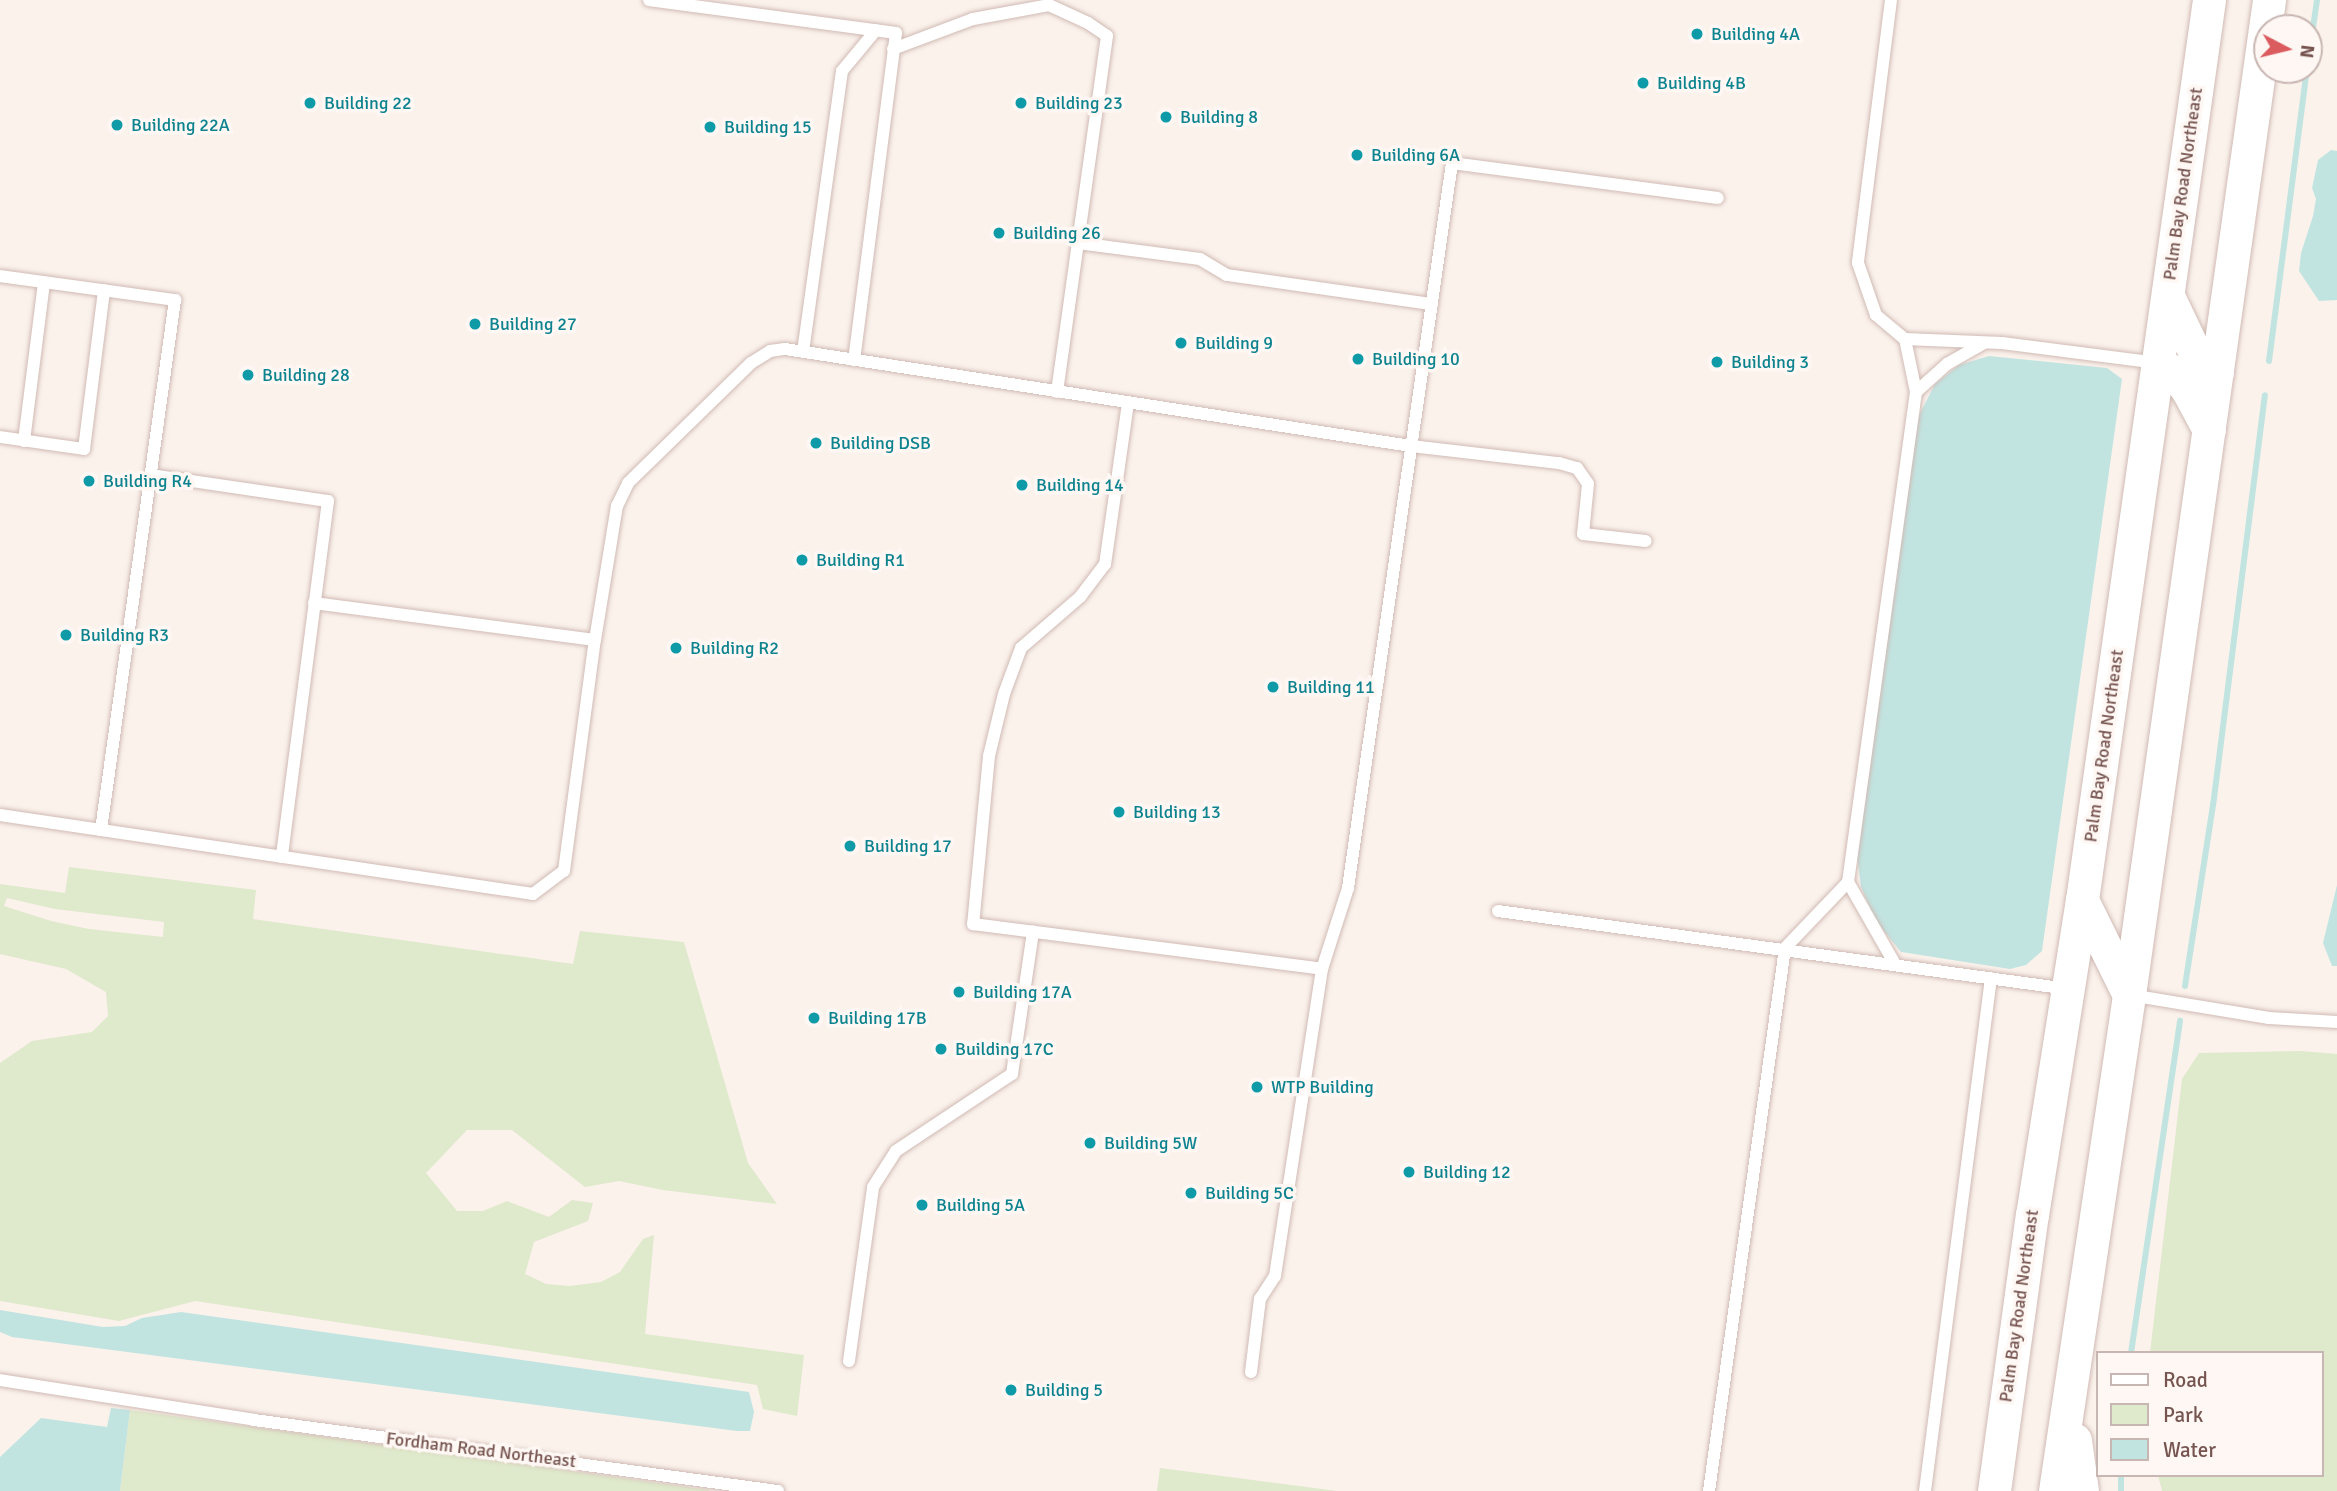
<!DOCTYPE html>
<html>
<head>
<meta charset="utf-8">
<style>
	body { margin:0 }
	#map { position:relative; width:2337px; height:1491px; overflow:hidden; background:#fbf2ec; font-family:Signika,sans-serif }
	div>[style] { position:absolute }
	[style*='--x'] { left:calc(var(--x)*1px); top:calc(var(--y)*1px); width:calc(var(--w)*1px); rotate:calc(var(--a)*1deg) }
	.green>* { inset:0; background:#dfe9cb }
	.water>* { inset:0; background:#c2e4e1 }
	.stream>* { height:6px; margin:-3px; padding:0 3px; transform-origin:3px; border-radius:3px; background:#c2e4e1 }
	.roads { filter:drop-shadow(0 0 2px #d0bab4) drop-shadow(0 0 2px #d0bab4) }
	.lane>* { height:12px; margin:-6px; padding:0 6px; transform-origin:6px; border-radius:6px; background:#fff }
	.secondary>* { height:33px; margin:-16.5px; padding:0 16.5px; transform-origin:16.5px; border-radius:16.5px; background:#fff }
	.dots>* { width:19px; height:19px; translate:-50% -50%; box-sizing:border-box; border:4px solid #fef7f3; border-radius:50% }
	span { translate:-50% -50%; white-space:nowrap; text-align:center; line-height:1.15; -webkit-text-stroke:7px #fef7f3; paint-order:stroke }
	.culture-label { font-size:18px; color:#0d838f }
	.left { translate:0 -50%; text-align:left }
	.street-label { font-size:18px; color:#765450 }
	.legend { position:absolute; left:2096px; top:1351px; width:228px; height:126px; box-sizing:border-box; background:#fef7f3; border:2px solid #c8b6b2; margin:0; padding:9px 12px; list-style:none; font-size:21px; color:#765450 }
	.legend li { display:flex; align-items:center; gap:14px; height:35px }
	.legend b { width:35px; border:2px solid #c8b6b2 }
	.north { position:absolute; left:2253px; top:14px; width:70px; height:70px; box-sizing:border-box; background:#fef7f3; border:2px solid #c8b6b2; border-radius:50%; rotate:97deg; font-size:19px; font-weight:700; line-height:28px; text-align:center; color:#765450 }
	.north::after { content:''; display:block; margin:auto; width:24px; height:32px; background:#db5c5f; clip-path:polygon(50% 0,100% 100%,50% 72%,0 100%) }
</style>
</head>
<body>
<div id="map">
	<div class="green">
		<div style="clip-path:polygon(evenodd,69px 867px,256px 890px,253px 919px,573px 964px,580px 931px,684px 942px,748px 1163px,777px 1204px,663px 1190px,619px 1181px,585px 1187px,512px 1130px,467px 1130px,426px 1173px,457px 1211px,483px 1211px,507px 1201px,549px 1217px,572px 1200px,593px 1203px,588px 1221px,534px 1242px,525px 1274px,546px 1284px,570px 1286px,601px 1282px,620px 1272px,643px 1239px,654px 1235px,645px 1334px,804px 1355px,797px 1416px,763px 1409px,757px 1385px,195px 1301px,119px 1321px,0 1301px,0 1063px,32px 1041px,92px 1032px,108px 1016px,106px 992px,66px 969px,0 954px,0 884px,65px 893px,69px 867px,7px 898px,55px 909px,164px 922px,163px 937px,89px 929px,51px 921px,4px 906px,7px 898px)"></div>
		<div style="clip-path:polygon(2301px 1051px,2337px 1054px,2337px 1491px,2162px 1491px,2158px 1475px,2321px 1475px,2321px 1353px,2150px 1353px,2182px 1079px,2199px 1053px)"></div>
		<div style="clip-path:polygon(130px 1410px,709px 1490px,709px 1491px,120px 1491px)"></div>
		<div style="clip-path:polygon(1160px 1468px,1337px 1491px,1157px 1491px)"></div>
	</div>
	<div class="water">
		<div style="clip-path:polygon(2331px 150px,2337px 151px,2337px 300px,2319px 301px,2299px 271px,2301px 253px,2313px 216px,2316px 199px,2312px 188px,2318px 160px)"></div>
		<div style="clip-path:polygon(1989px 356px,2107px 368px,2122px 379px,2042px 951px,2026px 965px,2010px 969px,1901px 952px,1876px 921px,1861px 887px,1856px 847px,1914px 425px,1935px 384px,1959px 365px)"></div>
		<div style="clip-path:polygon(2337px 885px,2337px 966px,2332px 966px,2323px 943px)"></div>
		<div style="clip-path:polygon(0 1310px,103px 1327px,125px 1326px,142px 1318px,181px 1312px,749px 1392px,754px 1412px,750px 1431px,737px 1431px,12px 1337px,0 1332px)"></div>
		<div style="clip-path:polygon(111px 1408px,130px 1410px,120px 1491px,0 1491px,0 1457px,41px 1418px,107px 1427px)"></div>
	</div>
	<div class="stream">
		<div style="--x:2309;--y:55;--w:56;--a:-81.7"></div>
		<div style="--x:2269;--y:361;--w:293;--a:-82.6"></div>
		<div style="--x:2185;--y:986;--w:190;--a:-81.2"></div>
		<div style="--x:2214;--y:798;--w:406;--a:-82.8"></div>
		<div style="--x:2131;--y:1353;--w:336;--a:-81.6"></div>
		<div style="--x:2121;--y:1475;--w:16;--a:90"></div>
	</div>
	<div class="roads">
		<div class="lane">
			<div style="--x:649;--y:0;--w:249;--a:7.6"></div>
			<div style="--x:896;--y:33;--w:330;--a:97.3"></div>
			<div style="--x:1891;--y:0;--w:265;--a:97.2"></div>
			<div style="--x:1858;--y:263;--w:55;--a:70.9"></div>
			<div style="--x:1876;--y:315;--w:38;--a:40"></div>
			<div style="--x:1905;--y:339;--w:97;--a:2.4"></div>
			<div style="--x:2002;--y:343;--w:157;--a:7.3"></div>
			<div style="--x:893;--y:49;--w:85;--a:-20.6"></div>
			<div style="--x:973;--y:19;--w:77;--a:-10.4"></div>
			<div style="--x:1049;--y:5;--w:43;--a:24.8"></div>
			<div style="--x:1088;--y:23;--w:23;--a:34"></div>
			<div style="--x:1107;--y:36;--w:209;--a:98"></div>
			<div style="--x:1078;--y:243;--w:123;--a:7.5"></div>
			<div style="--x:1200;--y:259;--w:31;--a:31"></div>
			<div style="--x:1227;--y:275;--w:207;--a:8.1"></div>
			<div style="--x:0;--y:276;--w:177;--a:7.8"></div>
			<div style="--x:175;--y:300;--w:535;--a:97.95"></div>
			<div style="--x:803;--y:352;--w:284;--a:-82.1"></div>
			<div style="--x:842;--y:71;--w:53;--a:-50.3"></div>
			<div style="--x:1057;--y:392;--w:150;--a:-82"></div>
			<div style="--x:1916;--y:392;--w:42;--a:-42.1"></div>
			<div style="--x:1947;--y:364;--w:43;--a:-29.6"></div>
			<div style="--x:1128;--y:403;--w:163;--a:98.1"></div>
			<div style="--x:1105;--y:564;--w:41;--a:127.1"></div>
			<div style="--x:1080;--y:597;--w:78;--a:139.2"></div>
			<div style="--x:1021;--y:648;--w:49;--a:110.3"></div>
			<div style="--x:1004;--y:694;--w:64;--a:103.6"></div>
			<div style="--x:989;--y:756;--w:169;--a:95.4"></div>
			<div style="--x:973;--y:924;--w:352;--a:7.3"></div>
			<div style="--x:0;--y:437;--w:85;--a:8.1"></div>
			<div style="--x:84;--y:449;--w:160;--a:-82.8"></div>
			<div style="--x:24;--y:441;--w:160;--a:-82.8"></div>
			<div style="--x:151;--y:475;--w:179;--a:8.4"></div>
			<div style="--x:328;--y:501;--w:359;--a:97.4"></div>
			<div style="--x:314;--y:603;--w:283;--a:7.5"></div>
			<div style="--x:0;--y:815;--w:539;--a:8.43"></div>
			<div style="--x:533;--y:894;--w:39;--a:-37"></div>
			<div style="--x:564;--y:871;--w:233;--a:-82.4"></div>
			<div style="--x:595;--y:640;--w:136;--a:-80.7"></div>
			<div style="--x:617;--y:506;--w:25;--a:-64"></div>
			<div style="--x:628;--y:483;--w:172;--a:-44.3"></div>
			<div style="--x:751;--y:363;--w:22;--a:-32"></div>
			<div style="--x:770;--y:351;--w:15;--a:-8"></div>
			<div style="--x:785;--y:349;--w:633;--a:8.81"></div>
			<div style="--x:1411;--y:446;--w:149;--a:6.6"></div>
			<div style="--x:1559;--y:463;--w:19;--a:16"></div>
			<div style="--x:1577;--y:468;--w:19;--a:55"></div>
			<div style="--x:1588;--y:484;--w:50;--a:95.7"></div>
			<div style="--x:1583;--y:534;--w:63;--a:6.3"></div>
			<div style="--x:1848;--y:882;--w:95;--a:60.2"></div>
			<div style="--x:1498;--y:911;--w:575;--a:7.79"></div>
			<div style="--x:2130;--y:995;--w:141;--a:9.4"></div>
			<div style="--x:2269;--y:1018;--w:68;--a:3.4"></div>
			<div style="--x:849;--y:1361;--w:176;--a:-82.1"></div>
			<div style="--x:873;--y:1187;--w:43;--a:-57.4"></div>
			<div style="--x:896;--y:1151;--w:139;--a:-33.6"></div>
			<div style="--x:1012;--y:1074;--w:144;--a:-81.6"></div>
			<div style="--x:1251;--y:1372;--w:74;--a:-83"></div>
			<div style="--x:1260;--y:1299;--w:27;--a:-57"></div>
			<div style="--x:1275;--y:1276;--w:311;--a:-81.3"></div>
			<div style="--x:1322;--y:969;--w:85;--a:-72.2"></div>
			<div style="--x:1348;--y:888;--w:732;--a:-81.84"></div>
			<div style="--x:1452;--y:163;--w:268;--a:7.5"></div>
			<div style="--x:0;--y:1380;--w:257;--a:8.9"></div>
			<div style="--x:254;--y:1420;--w:529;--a:7.72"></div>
			<div style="--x:1709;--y:1491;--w:548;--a:-82.03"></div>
			<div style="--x:1785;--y:948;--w:91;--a:-46.3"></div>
			<div style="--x:1848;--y:882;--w:495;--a:-82.1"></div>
			<div style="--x:1916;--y:392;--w:54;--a:-101.7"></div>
			<div style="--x:1925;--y:1491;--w:517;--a:-82.67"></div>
		</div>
		<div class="secondary">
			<div style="--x:2168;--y:296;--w:68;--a:64.6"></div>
			<div style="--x:2197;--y:357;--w:25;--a:37"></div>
			<div style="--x:2158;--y:363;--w:20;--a:30"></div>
			<div style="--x:2175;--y:373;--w:22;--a:54"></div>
			<div style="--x:2188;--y:391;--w:44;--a:61.7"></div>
			<div style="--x:2082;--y:900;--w:106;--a:63.7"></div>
			<div style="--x:2075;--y:1440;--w:51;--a:82.2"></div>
			<div style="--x:1994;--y:1491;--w:279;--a:-82.2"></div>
			<div style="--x:2032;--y:1215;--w:319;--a:-81"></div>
			<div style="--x:2082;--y:900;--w:909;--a:-81.97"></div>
			<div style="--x:2055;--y:1491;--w:501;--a:-81.51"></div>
			<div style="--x:2129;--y:995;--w:1005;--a:-81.99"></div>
		</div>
	</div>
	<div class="dots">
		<div style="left:1697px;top:34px;background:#0f9aa8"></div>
		<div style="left:1643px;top:83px;background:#0f9aa8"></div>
		<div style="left:310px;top:103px;background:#0f9aa8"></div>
		<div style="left:1021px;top:103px;background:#0f9aa8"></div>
		<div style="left:1166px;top:117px;background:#0f9aa8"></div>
		<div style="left:117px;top:125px;background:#0f9aa8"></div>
		<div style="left:710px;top:127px;background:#0f9aa8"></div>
		<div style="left:1357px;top:155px;background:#0f9aa8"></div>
		<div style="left:999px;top:233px;background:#0f9aa8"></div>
		<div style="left:475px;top:324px;background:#0f9aa8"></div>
		<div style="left:1181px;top:343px;background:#0f9aa8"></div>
		<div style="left:1358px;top:359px;background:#0f9aa8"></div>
		<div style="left:1717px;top:362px;background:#0f9aa8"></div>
		<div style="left:248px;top:375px;background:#0f9aa8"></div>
		<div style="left:816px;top:443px;background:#0f9aa8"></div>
		<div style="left:89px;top:481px;background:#0f9aa8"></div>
		<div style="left:1022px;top:485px;background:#0f9aa8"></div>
		<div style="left:802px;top:560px;background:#0f9aa8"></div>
		<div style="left:66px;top:635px;background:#0f9aa8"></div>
		<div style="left:676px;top:648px;background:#0f9aa8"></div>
		<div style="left:1273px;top:687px;background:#0f9aa8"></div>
		<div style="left:1119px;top:812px;background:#0f9aa8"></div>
		<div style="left:850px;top:846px;background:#0f9aa8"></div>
		<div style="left:959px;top:992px;background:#0f9aa8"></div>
		<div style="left:814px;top:1018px;background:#0f9aa8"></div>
		<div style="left:941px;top:1049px;background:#0f9aa8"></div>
		<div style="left:1257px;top:1087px;background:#0f9aa8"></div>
		<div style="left:1090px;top:1143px;background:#0f9aa8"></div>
		<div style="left:1409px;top:1172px;background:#0f9aa8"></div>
		<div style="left:1191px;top:1193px;background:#0f9aa8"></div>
		<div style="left:922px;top:1205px;background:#0f9aa8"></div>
		<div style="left:1011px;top:1390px;background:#0f9aa8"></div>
	</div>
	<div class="culture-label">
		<span class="left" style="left:1711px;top:34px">Building 4A</span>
		<span class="left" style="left:1657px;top:83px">Building 4B</span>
		<span class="left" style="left:324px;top:103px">Building 22</span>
		<span class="left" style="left:1035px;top:103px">Building 23</span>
		<span class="left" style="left:1180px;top:117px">Building 8</span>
		<span class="left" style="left:131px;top:125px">Building 22A</span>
		<span class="left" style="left:724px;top:127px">Building 15</span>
		<span class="left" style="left:1371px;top:155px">Building 6A</span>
		<span class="left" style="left:1013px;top:233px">Building 26</span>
		<span class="left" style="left:489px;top:324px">Building 27</span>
		<span class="left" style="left:1195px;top:343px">Building 9</span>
		<span class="left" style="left:1372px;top:359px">Building 10</span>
		<span class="left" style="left:1731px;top:362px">Building 3</span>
		<span class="left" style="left:262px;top:375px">Building 28</span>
		<span class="left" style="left:830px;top:443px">Building DSB</span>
		<span class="left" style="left:103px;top:481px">Building R4</span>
		<span class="left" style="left:1036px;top:485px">Building 14</span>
		<span class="left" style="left:816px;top:560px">Building R1</span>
		<span class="left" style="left:80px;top:635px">Building R3</span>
		<span class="left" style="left:690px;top:648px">Building R2</span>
		<span class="left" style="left:1287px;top:687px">Building 11</span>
		<span class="left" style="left:1133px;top:812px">Building 13</span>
		<span class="left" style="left:864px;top:846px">Building 17</span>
		<span class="left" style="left:973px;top:992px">Building 17A</span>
		<span class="left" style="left:828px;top:1018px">Building 17B</span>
		<span class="left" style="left:955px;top:1049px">Building 17C</span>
		<span class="left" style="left:1271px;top:1087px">WTP Building</span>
		<span class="left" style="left:1104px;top:1143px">Building 5W</span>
		<span class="left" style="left:1423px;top:1172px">Building 12</span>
		<span class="left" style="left:1205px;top:1193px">Building 5C</span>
		<span class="left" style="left:936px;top:1205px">Building 5A</span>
		<span class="left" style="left:1025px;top:1390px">Building 5</span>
	</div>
	<div class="street-label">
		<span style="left:2183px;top:184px;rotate:-82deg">Palm Bay Road Northeast</span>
		<span style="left:2104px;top:746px;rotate:-82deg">Palm Bay Road Northeast</span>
		<span style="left:2019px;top:1306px;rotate:-82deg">Palm Bay Road Northeast</span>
		<span style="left:481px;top:1450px;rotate:7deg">Fordham Road Northeast</span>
	</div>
	<ul class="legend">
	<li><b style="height:9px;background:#fff"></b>Road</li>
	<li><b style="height:19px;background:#dfe9cb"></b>Park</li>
	<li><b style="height:19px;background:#c2e4e1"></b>Water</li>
	</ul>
	<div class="north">N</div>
</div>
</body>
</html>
